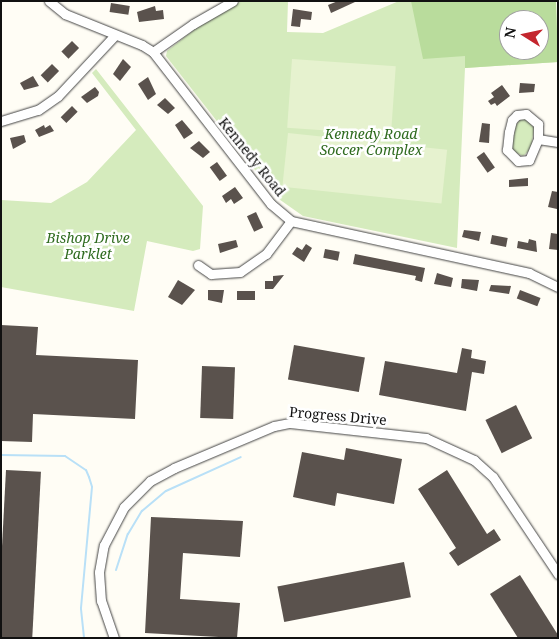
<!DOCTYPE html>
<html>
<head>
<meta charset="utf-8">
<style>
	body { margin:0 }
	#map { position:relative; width:559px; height:639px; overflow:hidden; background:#fffdf5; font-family:"Noto Serif",serif }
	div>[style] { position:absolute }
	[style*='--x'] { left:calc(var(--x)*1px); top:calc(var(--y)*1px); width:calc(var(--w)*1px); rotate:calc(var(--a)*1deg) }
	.green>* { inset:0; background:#d5ebbd }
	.forest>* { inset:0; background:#b9dc9c }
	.pitch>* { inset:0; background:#e6f2cf; transform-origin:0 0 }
	.stream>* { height:2px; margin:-1px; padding:0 1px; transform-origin:1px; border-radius:1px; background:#b9e0f7 }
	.building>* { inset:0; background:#5a524d; transform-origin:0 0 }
	.roads { filter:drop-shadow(0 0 1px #444) drop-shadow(0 0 1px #444) }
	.minor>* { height:9px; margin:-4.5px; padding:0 4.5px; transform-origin:4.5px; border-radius:4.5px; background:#fff }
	span { translate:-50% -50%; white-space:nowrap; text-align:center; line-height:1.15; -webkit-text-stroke:5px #fff; paint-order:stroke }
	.park-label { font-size:14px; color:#2f6b1f; font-style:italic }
	.street-label { font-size:14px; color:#111 }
	.frame { position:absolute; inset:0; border:2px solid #111; pointer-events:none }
	.north { position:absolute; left:499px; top:10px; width:50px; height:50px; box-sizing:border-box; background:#fff; border:1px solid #a0a0a0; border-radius:50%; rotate:280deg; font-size:14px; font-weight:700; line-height:20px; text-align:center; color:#111 }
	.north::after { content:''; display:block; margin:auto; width:18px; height:22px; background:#c4262e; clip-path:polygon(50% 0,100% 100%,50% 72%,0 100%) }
</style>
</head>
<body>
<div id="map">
	<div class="green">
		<div style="clip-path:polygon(evenodd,242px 1px,288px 1px,287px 32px,323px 33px,399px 1px,556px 1px,558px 62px,465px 68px,457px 248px,303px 216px,276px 197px,166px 56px,167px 51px,213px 15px,242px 1px,509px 20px,539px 20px,539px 50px,509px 50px,509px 20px)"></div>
		<div style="clip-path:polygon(96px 69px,203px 206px,200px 249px,193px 251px,147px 241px,134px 311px,1px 287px,1px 200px,51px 203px,87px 182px,136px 130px,92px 73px)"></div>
		<div style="clip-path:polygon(521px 119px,527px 119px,534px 128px,531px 149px,523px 156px,514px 152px,512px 146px,516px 125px)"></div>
	</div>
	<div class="forest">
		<div style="clip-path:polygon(evenodd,411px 1px,556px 1px,558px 62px,465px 68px,465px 56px,423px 59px,411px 1px,509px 20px,539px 20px,539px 50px,509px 50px,509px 20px)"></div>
	</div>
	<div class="pitch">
		<div style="left:292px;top:59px;width:104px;height:69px;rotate:4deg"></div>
		<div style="left:288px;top:133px;width:160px;height:54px;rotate:6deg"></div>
	</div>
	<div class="stream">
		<div style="--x:1;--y:455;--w:64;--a:0.9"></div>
		<div style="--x:65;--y:456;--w:25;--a:34"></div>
		<div style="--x:86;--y:470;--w:8;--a:67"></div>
		<div style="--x:89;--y:477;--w:10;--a:73"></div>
		<div style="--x:92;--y:487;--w:122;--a:95.2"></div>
		<div style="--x:81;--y:609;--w:29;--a:84"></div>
		<div style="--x:116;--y:570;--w:38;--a:-72"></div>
		<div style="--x:128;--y:534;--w:27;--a:-59"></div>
		<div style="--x:142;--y:511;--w:31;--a:-40"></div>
		<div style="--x:166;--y:491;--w:82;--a:-24.4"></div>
	</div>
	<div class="building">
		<div style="clip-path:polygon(338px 1px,355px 1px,355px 2px,331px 13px,328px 5px)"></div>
		<div style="left:111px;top:3px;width:19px;height:9px;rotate:9deg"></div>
		<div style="clip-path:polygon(155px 6px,156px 11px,163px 10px,164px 19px,139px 22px,137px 12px)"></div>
		<div style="clip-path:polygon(293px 9px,312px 12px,311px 20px,301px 19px,300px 27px,291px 26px)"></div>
		<div style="left:72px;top:41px;width:10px;height:15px;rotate:45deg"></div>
		<div style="clip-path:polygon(123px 59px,131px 67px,120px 81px,113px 74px)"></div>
		<div style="left:52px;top:64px;width:10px;height:16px;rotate:45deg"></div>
		<div style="clip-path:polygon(33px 76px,39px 86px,24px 90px,20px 83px)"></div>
		<div style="clip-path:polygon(148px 77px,156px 94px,148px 100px,138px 84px)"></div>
		<div style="clip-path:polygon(520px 83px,535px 84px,534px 92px,519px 93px)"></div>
		<div style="clip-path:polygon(502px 85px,510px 96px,497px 106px,495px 103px,491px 105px,488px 101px,494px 97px,491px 93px)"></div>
		<div style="clip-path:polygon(95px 87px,99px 92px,98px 96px,87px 103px,81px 97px)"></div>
		<div style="clip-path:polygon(165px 98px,175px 108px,168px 114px,157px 105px)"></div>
		<div style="left:72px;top:106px;width:8px;height:16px;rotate:45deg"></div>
		<div style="clip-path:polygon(182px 120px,193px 133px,184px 139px,175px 125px)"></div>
		<div style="clip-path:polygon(482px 123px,490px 124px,489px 143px,479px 142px)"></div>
		<div style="clip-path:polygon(44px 125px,45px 128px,50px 125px,54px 131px,39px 137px,35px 130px)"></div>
		<div style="clip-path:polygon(24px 135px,26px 142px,13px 149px,10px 138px)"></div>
		<div style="clip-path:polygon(199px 141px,210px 152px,203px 158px,190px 148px)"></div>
		<div style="left:484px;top:152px;width:19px;height:9px;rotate:55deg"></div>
		<div style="left:217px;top:162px;width:17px;height:9px;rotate:54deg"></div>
		<div style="clip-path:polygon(528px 178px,528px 186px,509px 187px,509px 180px)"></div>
		<div style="clip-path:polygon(235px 187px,243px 198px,234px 204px,231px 199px,226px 203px,222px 196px)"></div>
		<div style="clip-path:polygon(552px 191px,558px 192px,557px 209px,548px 207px)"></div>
		<div style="left:256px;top:212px;width:17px;height:10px;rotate:65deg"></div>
		<div style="clip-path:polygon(464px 230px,481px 232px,479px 241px,462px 237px)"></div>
		<div style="clip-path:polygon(551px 233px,558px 234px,558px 250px,549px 249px)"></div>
		<div style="left:492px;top:235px;width:16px;height:9px;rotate:11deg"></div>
		<div style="clip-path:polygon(529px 239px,536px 241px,537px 252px,517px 248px,518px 241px,528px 243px)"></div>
		<div style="clip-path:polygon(236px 240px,238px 247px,220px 253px,218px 244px)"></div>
		<div style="clip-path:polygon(306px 244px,312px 248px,304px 262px,292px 254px,297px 247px,302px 250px)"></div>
		<div style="left:325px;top:249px;width:15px;height:9px;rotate:11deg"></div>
		<div style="clip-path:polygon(355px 254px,425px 268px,422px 282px,415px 280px,416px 276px,353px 264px)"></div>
		<div style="clip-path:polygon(437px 273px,453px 278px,451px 287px,434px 284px)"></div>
		<div style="clip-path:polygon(284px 275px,273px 289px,265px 289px,265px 281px,273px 281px,273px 276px)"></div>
		<div style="clip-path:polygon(462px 279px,479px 280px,477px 291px,461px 288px)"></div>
		<div style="clip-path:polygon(178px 280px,195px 290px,182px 305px,168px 297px)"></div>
		<div style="clip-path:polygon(491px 285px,511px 286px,509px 294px,489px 291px)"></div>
		<div style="clip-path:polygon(208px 290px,224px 290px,222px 303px,208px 300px)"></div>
		<div style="left:520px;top:290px;width:22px;height:9px;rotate:21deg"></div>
		<div style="left:237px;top:291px;width:18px;height:9px"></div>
		<div style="clip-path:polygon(1px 325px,38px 327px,36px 355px,138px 360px,135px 419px,33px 414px,32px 442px,1px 441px)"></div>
		<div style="left:294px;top:345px;width:72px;height:35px;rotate:10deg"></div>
		<div style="clip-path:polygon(462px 348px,472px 350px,471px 358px,486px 361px,484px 374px,472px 372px,466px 411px,379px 395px,385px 361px,457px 373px)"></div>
		<div style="left:202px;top:366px;width:33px;height:52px;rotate:2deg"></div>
		<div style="left:516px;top:405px;width:37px;height:34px;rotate:64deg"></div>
		<div style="clip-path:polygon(346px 448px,402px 459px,394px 504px,337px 493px,335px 506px,293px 497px,302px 452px,344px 460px)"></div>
		<div style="left:6px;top:470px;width:35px;height:168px;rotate:3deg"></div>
		<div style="clip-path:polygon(447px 470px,487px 534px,494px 529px,501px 540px,458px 566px,449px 553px,456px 548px,418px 489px)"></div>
		<div style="clip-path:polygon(151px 517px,243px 521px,240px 557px,183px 553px,180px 599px,240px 603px,237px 638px,145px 633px)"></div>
		<div style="left:404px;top:562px;width:36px;height:129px;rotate:79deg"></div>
		<div style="clip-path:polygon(520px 575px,558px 635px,558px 638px,518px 638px,490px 594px)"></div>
	</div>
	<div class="roads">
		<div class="minor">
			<div style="--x:49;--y:1;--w:21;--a:39"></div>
			<div style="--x:65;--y:14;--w:83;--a:21.9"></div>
			<div style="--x:142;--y:45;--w:13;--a:32"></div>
			<div style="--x:153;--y:52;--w:192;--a:52.2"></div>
			<div style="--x:271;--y:204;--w:26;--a:40"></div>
			<div style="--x:291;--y:221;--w:244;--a:12.3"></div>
			<div style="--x:529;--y:273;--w:32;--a:26"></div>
			<div style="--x:153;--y:52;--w:49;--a:-35"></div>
			<div style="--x:193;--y:24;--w:46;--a:-29.9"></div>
			<div style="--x:526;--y:114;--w:16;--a:40"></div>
			<div style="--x:538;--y:124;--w:15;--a:90"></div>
			<div style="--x:538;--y:139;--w:23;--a:113"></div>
			<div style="--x:529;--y:160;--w:11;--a:175"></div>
			<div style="--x:518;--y:161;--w:16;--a:-135"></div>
			<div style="--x:507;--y:150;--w:18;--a:-84"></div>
			<div style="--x:509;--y:132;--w:12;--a:-76"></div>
			<div style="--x:512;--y:120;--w:7;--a:-45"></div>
			<div style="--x:517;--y:115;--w:9;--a:-6"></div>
			<div style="--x:1;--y:121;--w:39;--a:-17"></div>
			<div style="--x:38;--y:110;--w:24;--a:-35"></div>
			<div style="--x:58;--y:96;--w:83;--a:-46.9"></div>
			<div style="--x:538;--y:139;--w:20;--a:9"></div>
			<div style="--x:198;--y:265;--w:16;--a:35"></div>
			<div style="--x:211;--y:274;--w:29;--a:-4"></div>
			<div style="--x:240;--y:272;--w:32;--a:-35"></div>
			<div style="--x:266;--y:254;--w:41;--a:-52.9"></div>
			<div style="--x:114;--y:638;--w:39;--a:-109"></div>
			<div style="--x:101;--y:601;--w:29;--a:-94"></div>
			<div style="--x:99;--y:572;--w:27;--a:-80"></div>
			<div style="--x:104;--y:545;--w:43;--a:-62.2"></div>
			<div style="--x:124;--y:507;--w:37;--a:-45"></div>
			<div style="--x:150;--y:481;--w:27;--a:-28"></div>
			<div style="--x:174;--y:468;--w:108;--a:-22.8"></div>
			<div style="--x:274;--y:426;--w:16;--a:-11"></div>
			<div style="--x:290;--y:423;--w:137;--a:6.3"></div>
			<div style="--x:426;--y:438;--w:53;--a:24.6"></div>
			<div style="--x:474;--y:460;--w:25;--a:42"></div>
			<div style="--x:493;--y:477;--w:117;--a:56.2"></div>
		</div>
	</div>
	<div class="park-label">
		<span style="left:371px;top:142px">Kennedy Road<br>Soccer Complex</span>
		<span style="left:88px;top:246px">Bishop Drive<br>Parklet</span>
	</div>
	<div class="street-label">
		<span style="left:252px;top:157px;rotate:51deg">Kennedy Road</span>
		<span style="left:338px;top:416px;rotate:5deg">Progress Drive</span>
	</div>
	<div class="frame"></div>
	<div class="north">N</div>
</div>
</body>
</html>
